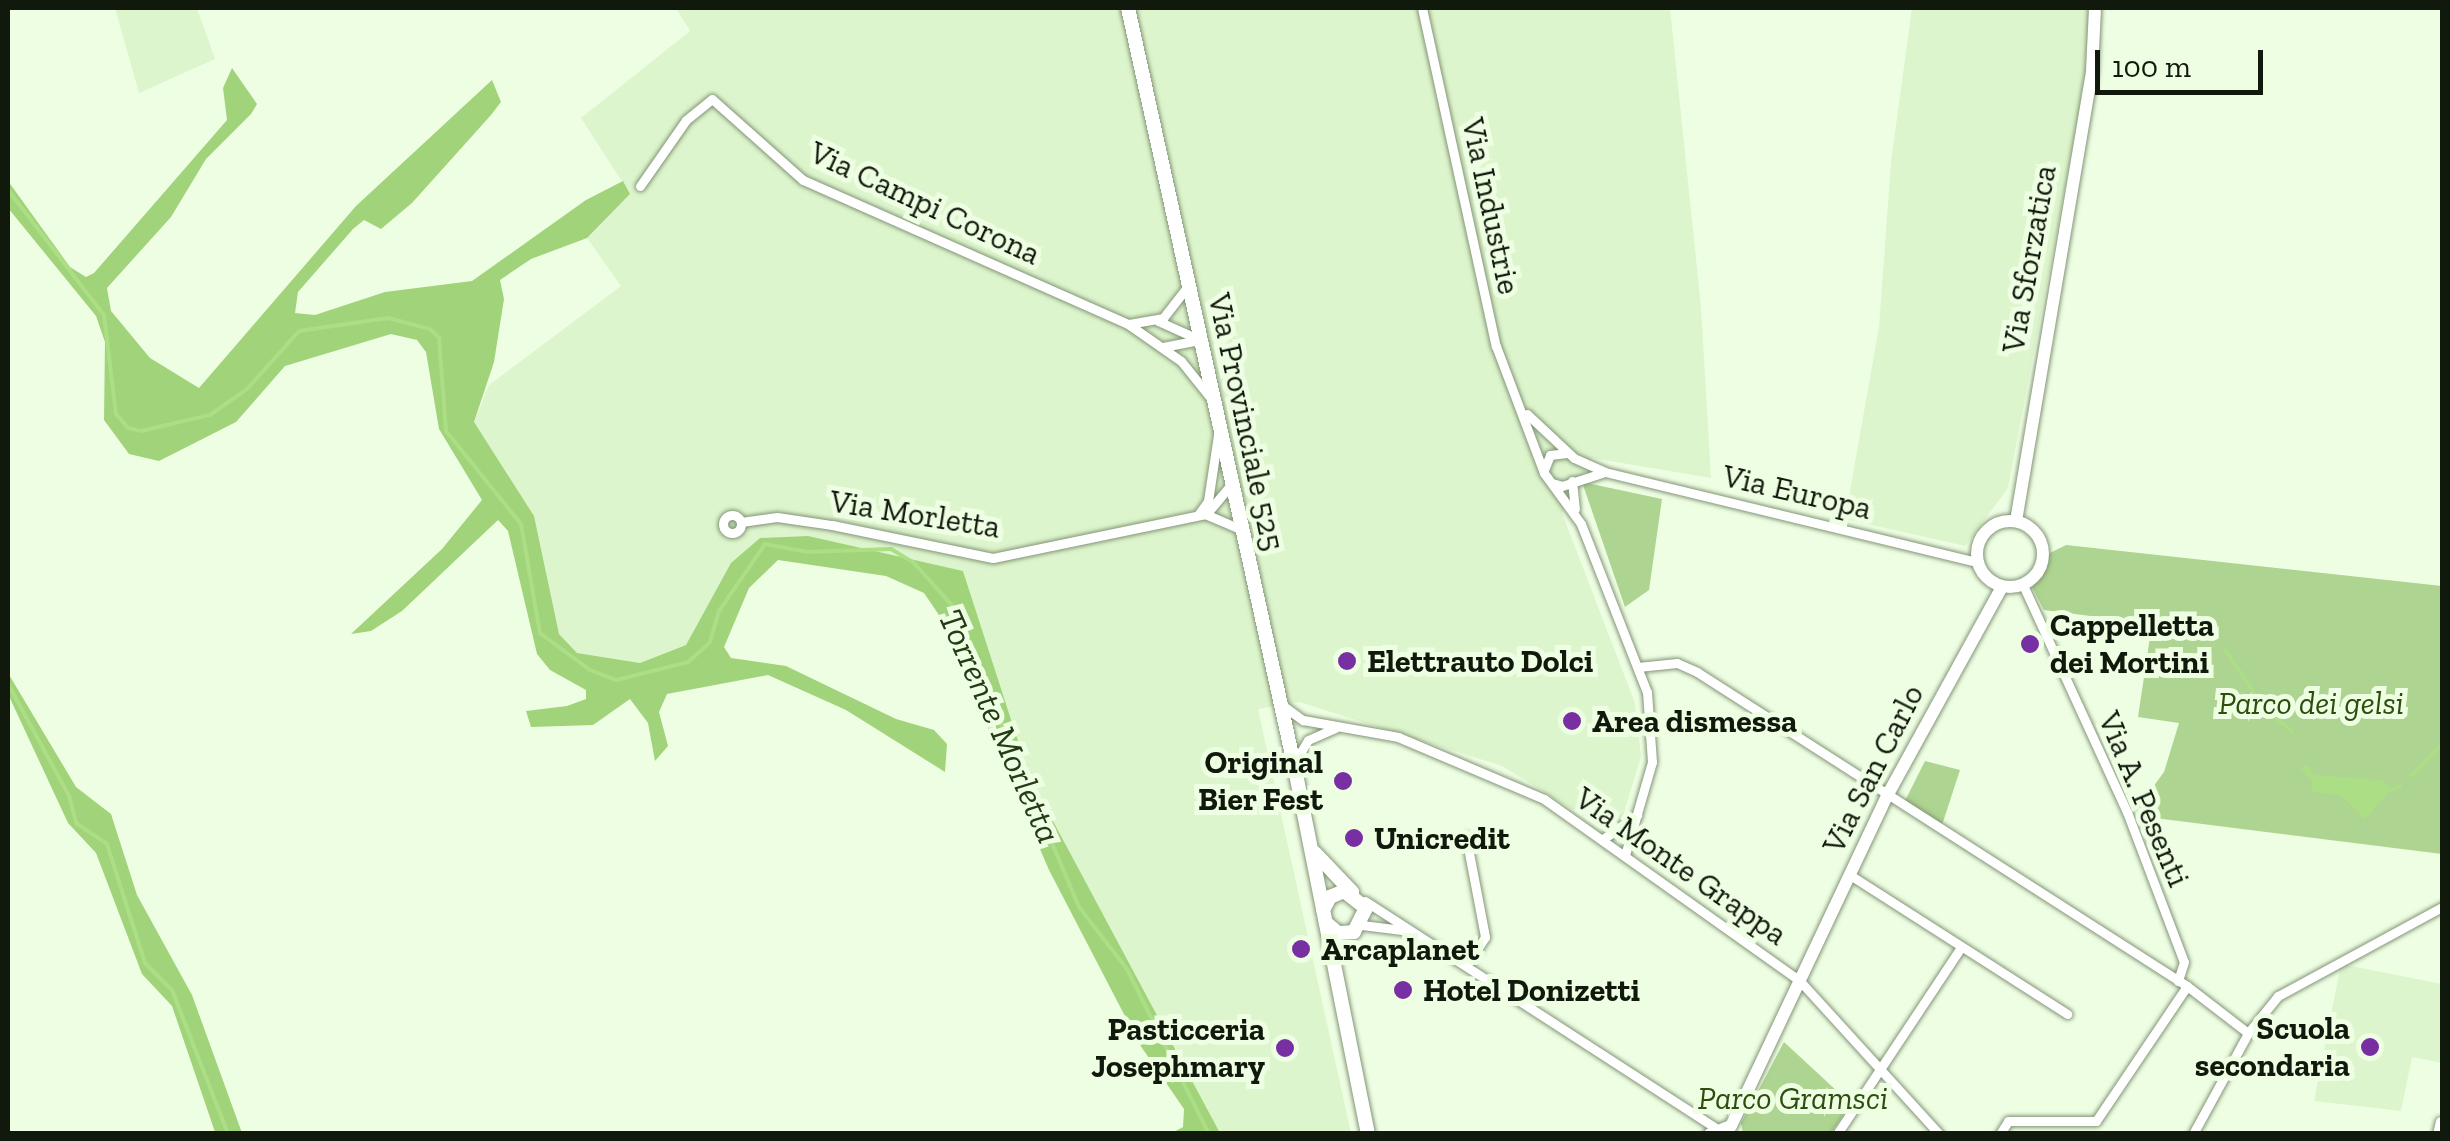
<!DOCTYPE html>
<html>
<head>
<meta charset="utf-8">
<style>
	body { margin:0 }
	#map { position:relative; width:2450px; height:1141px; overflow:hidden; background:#eefee3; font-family:"Zilla Slab",serif }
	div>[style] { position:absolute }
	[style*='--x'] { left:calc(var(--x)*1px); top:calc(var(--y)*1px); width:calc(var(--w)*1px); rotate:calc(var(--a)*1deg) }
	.built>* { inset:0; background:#ddf5cd }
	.green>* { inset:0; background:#add490 }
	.forest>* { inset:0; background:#a1d37b }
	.water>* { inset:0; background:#abde85 }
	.stream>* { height:4px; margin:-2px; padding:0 2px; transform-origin:2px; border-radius:2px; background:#abde85 }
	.roads { filter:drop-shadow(0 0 2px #839577) drop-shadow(0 0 2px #839577) }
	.street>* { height:9px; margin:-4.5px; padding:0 4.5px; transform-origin:4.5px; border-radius:4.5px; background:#fff }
	.street>.ring { margin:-4.5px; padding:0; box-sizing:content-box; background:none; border:9px solid #fff; border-radius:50% }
	.secondary>* { height:12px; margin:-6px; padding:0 6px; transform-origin:6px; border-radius:6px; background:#fff }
	.secondary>.ring { margin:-6px; padding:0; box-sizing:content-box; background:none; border:12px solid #fff; border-radius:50% }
	.primary>* { height:14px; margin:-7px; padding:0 7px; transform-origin:7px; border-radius:7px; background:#fff }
	.dots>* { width:28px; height:28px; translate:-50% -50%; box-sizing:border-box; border:5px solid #eefee3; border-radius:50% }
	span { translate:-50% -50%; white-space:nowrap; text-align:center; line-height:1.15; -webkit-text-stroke:10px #eefee3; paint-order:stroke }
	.street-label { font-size:32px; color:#11180c }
	.poi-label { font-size:32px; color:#11180c; font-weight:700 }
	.left { translate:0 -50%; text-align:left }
	.right { translate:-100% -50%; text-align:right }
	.park-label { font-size:32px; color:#2d4c0e; font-style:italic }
	.water-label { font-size:35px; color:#263a16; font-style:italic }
	.frame { position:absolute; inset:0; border:10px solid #11180c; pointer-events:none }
	.scale { position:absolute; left:2095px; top:50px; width:168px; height:45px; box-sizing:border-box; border:5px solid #11180c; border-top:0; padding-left:12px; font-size:30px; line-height:35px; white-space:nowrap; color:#11180c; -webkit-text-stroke:8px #eefee3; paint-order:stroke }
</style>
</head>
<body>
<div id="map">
	<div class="built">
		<div style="clip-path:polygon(115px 8px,197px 8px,215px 59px,139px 93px)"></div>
		<div style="clip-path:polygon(676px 8px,1670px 8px,1701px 307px,1711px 478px,1592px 458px,1562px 513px,1635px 703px,1641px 757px,1622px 819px,1603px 828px,1502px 766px,1299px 702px,1258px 709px,1351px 1133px,1220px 1133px,1030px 778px,963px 571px,760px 538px,686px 645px,640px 663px,577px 653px,559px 634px,474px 422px,489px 385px,621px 286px,587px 238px,630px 194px,581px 118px,690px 31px)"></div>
		<div style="clip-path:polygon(1912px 8px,2092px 8px,2085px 82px,2008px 488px,1965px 546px,1845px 519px,1879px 327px,1891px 162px)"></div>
		<div style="clip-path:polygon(2341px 964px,2442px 984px,2442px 1063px,2412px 1057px,2401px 1111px,2314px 1101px)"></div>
	</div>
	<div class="green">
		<div style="clip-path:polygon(1582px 482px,1662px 499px,1649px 590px,1625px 607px)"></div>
		<div style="clip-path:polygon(2066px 545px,2442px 586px,2442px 854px,2139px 816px,2136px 810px,2164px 772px,2179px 723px,2138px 717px,2152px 624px,2044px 610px,2032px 587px,2046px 555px)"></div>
		<div style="clip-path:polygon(1925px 761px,1960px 770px,1942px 825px,1905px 801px)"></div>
		<div style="clip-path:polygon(1784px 1042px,1851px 1104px,1831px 1133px,1743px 1133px,1741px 1123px)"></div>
	</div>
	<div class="forest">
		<div style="clip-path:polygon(232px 68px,257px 104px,251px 114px,206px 159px,171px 217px,107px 288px,111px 311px,150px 358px,199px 388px,356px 206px,492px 80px,501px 102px,491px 115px,412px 203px,381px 229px,364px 220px,353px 229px,298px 292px,295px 313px,315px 315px,385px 292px,472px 281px,586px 200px,623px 181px,630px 194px,587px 238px,531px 259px,500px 280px,504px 299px,494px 362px,474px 422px,534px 516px,559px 634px,577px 653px,640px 663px,686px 645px,731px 563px,760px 538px,808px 536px,963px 571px,1030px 778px,1220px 1133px,1172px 1133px,1183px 1127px,1184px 1109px,1140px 1045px,1049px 870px,973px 694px,960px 646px,924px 593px,886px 576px,778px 560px,749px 588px,724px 647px,731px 658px,786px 666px,896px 719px,934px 730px,947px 744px,945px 772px,846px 710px,768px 675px,667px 694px,659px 712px,668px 746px,655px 761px,648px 723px,630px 699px,593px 725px,531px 727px,526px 711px,567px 706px,586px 699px,586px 690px,550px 670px,537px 654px,508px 531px,498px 520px,402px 611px,371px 631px,351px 634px,442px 549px,482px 500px,439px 429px,426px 352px,417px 340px,391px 334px,285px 366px,236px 422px,159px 461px,129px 454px,104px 420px,105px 342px,96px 316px,8px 208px,8px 181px,70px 267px,86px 277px,94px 273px,227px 120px,223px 88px)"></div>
		<div style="clip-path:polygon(8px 673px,76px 787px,111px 814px,137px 895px,192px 995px,242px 1133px,215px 1132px,172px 1006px,142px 974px,96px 853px,68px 823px,8px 694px)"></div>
	</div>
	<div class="water">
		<div style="clip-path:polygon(2308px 765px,2314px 775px,2382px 780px,2391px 790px,2365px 819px,2341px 796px,2311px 791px,2312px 780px,2300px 768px)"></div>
	</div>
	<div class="stream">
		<div style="--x:8;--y:190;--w:158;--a:52.5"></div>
		<div style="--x:104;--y:315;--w:100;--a:83.1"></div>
		<div style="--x:116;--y:414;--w:18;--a:49"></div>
		<div style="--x:128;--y:428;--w:13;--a:13"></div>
		<div style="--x:141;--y:431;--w:71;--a:-13.1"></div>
		<div style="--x:210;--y:415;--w:45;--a:-35.1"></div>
		<div style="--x:247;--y:389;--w:78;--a:-48.1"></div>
		<div style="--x:299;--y:331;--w:90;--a:-8.3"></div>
		<div style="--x:388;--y:318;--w:43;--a:14.7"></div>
		<div style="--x:430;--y:329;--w:13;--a:45"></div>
		<div style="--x:439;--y:338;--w:93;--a:85.7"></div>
		<div style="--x:446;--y:431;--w:119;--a:51.1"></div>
		<div style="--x:521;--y:524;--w:111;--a:80.1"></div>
		<div style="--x:540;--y:633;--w:62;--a:36.5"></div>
		<div style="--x:590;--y:670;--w:28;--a:21"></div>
		<div style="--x:616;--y:680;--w:74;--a:-14"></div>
		<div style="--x:688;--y:662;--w:30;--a:-42"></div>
		<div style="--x:710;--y:642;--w:32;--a:-74"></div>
		<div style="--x:719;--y:611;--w:81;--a:-55.5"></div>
		<div style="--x:765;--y:544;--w:43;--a:10.8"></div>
		<div style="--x:807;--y:552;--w:84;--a:-2"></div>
		<div style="--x:891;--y:549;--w:26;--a:31"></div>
		<div style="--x:913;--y:562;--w:57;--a:47.9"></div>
		<div style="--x:951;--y:604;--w:329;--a:67.1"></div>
		<div style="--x:1079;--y:907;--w:78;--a:52.3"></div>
		<div style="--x:1127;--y:969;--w:184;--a:63.6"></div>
		<div style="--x:2225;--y:650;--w:74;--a:55.5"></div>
		<div style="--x:2267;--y:711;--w:32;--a:39"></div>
		<div style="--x:8;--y:684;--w:128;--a:61.4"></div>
		<div style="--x:69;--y:796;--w:28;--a:75"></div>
		<div style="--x:76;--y:823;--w:37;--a:34"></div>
		<div style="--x:107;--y:844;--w:125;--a:72.3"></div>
		<div style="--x:145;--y:963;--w:38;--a:45"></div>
		<div style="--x:172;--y:990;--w:155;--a:68.7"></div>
		<div style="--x:2412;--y:775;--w:43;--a:-45.9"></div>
		<div style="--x:2391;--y:790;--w:10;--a:-24"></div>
	</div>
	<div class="roads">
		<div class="street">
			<div style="--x:1422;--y:8;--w:346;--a:77.7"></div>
			<div style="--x:1496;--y:346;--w:136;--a:69.3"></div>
			<div style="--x:1544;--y:473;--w:63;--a:54"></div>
			<div style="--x:1581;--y:524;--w:180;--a:68.6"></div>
			<div style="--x:1647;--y:692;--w:70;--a:85.9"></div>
			<div style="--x:1652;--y:762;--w:97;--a:106.2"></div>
			<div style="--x:640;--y:186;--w:80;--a:-55.1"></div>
			<div style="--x:686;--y:120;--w:33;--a:-39"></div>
			<div style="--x:712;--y:99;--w:122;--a:41.7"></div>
			<div style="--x:803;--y:180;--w:355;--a:23.9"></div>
			<div style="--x:1128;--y:324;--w:65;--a:34.9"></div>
			<div style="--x:1181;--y:361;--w:46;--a:51.1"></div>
			<div style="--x:1158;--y:321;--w:46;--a:24.3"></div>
			<div style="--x:1129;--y:324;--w:35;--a:-10"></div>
			<div style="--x:1163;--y:318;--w:39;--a:-52"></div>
			<div style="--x:1163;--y:347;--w:38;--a:-11"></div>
			<div style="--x:1527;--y:414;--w:64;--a:43.1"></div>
			<div style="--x:1574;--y:458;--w:34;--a:24"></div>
			<div style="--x:1605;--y:472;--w:384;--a:13.6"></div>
			<div style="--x:1544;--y:470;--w:16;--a:-68"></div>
			<div style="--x:1550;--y:455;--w:17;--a:-7"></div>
			<div style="--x:1572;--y:481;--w:28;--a:84"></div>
			<div style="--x:1552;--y:483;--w:10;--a:17"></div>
			<div style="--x:1562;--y:486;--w:42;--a:-18"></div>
			<div style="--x:1208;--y:512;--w:35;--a:-50"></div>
			<div style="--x:1198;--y:515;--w:17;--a:-54"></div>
			<div style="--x:1208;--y:501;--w:67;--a:-81.4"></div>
			<div class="ring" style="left:723px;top:515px;width:9px;height:9px"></div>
			<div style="--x:741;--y:522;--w:36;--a:-8"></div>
			<div style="--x:777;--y:517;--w:56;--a:8.3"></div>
			<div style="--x:832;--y:525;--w:164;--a:11.6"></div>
			<div style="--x:993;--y:558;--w:217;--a:-11.7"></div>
			<div style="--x:1205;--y:514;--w:39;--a:23"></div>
			<div style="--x:2023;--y:585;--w:250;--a:65.4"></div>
			<div style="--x:2127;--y:812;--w:160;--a:69.2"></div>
			<div style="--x:2184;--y:962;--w:20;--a:108"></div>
			<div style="--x:1638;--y:667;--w:39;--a:-6"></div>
			<div style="--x:1677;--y:663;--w:22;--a:24"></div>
			<div style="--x:1697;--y:672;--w:582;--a:32.65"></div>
			<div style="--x:2187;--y:986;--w:77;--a:37.6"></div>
			<div style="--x:1282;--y:705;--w:26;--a:36"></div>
			<div style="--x:1303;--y:720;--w:97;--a:10.1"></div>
			<div style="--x:1398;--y:737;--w:159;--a:23"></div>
			<div style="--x:1544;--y:799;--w:314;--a:35.4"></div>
			<div style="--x:1800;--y:981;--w:207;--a:47.7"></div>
			<div style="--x:1296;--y:760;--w:23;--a:-59"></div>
			<div style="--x:1308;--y:740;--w:30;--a:-24"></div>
			<div style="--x:1466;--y:837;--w:102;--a:79.2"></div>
			<div style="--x:1485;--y:937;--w:33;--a:123"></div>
			<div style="--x:1603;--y:839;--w:42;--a:-35.2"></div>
			<div style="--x:1850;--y:875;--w:258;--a:32.6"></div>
			<div style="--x:1365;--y:901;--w:416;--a:32.9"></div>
			<div style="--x:1362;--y:925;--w:48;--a:7.1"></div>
			<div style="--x:1837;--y:1134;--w:222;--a:-56.4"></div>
			<div style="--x:2000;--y:1134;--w:15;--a:-58"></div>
			<div style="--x:2008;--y:1121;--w:88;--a:0"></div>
			<div style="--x:2096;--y:1121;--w:163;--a:-56"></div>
			<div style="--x:2193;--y:1134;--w:115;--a:-61.4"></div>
			<div style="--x:2248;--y:1033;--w:48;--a:-51"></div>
			<div style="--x:2278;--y:996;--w:187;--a:-28.5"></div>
			<div style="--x:2437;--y:1134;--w:13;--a:-77"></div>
		</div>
		<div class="secondary">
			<div class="ring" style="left:1977px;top:521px;width:54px;height:54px"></div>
			<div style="--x:2016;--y:521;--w:457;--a:-80.4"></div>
			<div style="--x:2092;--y:70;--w:62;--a:-87.2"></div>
			<div style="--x:1731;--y:1126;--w:365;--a:-64.7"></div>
			<div style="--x:1887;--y:796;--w:239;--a:-61.2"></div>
			<div style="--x:1710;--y:1134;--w:22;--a:-21"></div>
		</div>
		<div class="primary">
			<div style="--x:1128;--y:8;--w:774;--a:77.62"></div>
			<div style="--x:1294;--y:764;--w:377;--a:78.7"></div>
			<div style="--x:1315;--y:853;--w:54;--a:46.5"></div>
			<div style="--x:1323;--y:910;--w:15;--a:-62"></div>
			<div style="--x:1330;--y:897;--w:15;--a:-23"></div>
			<div style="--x:1344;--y:891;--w:28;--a:38"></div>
			<div style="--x:1366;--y:908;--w:27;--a:117"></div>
			<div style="--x:1354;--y:932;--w:16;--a:176"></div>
			<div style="--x:1338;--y:933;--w:16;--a:-140"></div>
		</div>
	</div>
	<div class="dots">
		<div style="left:2030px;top:644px;background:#782fa1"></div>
		<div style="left:1347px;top:661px;background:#782fa1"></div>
		<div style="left:1572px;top:721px;background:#782fa1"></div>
		<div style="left:1343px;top:781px;background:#782fa1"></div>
		<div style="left:1354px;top:838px;background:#782fa1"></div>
		<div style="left:1301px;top:949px;background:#782fa1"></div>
		<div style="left:1403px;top:990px;background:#782fa1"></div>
		<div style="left:2370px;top:1047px;background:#782fa1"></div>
		<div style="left:1285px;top:1048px;background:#782fa1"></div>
	</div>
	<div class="street-label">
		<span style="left:925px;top:203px;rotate:25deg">Via Campi Corona</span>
		<span style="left:1491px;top:206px;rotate:78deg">Via Industrie</span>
		<span style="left:2029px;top:259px;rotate:-80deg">Via Sforzatica</span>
		<span style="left:1246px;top:422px;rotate:78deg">Via Provinciale 525</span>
		<span style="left:1797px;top:492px;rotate:13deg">Via Europa</span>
		<span style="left:915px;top:514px;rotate:9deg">Via Morletta</span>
		<span style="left:1873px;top:769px;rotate:-63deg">Via San Carlo</span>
		<span style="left:2144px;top:799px;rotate:67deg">Via A. Pesenti</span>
		<span style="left:1681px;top:866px;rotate:35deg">Via Monte Grappa</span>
	</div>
	<div class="poi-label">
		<span class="left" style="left:2050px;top:644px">Cappelletta<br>dei Mortini</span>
		<span class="left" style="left:1367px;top:661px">Elettrauto Dolci</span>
		<span class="left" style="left:1592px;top:721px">Area dismessa</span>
		<span class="right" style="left:1323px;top:781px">Original<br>Bier Fest</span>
		<span class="left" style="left:1374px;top:838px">Unicredit</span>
		<span class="left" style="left:1321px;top:949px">Arcaplanet</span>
		<span class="left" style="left:1423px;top:990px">Hotel Donizetti</span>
		<span class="right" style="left:2350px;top:1047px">Scuola<br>secondaria</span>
		<span class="right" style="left:1265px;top:1048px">Pasticceria<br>Josephmary</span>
	</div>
	<div class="park-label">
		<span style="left:2311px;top:703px">Parco dei gelsi</span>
		<span style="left:1793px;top:1098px">Parco Gramsci</span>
	</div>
	<div class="water-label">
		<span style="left:1000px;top:726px;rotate:66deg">Torrente Morletta</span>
	</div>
	<div class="frame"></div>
	<div class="scale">100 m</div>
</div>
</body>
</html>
